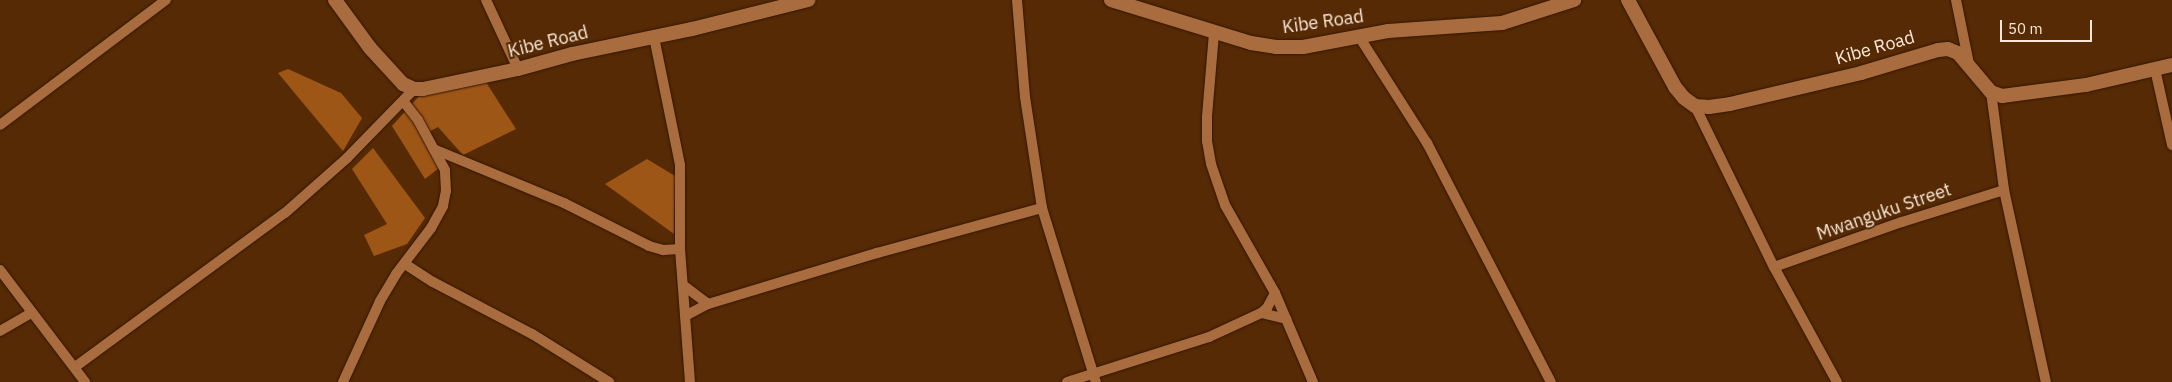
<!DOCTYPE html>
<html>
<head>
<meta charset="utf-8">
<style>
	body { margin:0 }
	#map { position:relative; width:2172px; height:382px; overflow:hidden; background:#552a04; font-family:"IBM Plex Sans",sans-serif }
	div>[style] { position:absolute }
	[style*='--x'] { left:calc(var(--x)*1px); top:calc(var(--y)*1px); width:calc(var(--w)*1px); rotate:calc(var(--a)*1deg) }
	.forest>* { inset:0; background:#9e5617 }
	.roads { filter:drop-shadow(0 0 1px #331600) drop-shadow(0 0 1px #331600) }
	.street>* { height:10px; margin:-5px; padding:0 5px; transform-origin:5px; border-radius:5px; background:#a96c3e }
	.secondary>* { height:14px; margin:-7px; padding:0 7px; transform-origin:7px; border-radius:7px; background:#a96c3e }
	span { translate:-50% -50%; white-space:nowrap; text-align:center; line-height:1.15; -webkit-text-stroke:4px #552a04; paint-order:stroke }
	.street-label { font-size:18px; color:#fce7d9 }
	.scale { position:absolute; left:2000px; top:20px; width:92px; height:22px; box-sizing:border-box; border:2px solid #fce7d9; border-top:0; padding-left:6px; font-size:15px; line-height:18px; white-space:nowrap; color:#fce7d9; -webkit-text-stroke:4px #552a04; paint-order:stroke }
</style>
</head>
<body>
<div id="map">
	<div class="forest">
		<div style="clip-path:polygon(288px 69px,341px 93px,362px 118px,343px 151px,278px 73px)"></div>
		<div style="clip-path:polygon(482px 76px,516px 129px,463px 155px,438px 127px,421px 136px,439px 168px,425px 179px,392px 126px,421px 94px)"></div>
		<div style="clip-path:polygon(373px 148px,425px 218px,407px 244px,374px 256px,364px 235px,387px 224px,352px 169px)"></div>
		<div style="clip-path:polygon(647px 159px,675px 176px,674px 234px,605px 184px)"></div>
	</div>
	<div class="roads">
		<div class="street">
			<div style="--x:486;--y:0;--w:76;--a:65.1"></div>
			<div style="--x:1017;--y:0;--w:97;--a:85.3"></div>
			<div style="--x:1025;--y:97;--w:112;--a:81.3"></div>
			<div style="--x:1042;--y:208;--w:182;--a:72.8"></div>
			<div style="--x:1956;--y:0;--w:65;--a:78.5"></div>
			<div style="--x:1214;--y:33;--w:84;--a:94.8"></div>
			<div style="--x:1207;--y:117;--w:24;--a:90"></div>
			<div style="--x:1207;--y:141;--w:23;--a:80"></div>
			<div style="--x:1211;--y:164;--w:43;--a:71.1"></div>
			<div style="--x:1225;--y:205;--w:101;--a:60.4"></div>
			<div style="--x:1275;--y:293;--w:97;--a:66.9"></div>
			<div style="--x:654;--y:37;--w:131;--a:78.5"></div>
			<div style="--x:680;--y:165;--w:84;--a:90"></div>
			<div style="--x:680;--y:249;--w:133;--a:85.7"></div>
			<div style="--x:1360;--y:38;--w:125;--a:57.5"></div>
			<div style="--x:1427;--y:143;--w:269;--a:62.6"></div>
			<div style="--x:2155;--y:69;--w:78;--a:77.4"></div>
			<div style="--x:1991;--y:92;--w:99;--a:82.4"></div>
			<div style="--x:2004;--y:190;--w:197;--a:77.7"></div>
			<div style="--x:1695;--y:106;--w:179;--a:63.9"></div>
			<div style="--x:1774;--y:267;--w:131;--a:61.3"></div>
			<div style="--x:0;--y:125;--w:208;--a:-37"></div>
			<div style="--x:436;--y:150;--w:139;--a:22.5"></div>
			<div style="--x:564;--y:203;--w:95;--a:26.8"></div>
			<div style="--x:649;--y:246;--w:15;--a:16"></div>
			<div style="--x:663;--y:250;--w:17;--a:-3"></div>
			<div style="--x:405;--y:264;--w:33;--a:33"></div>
			<div style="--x:433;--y:282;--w:112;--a:27.7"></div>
			<div style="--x:532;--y:334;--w:91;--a:31.9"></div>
			<div style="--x:1774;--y:267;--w:136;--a:-19.4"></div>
			<div style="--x:1902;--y:222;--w:107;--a:-17.4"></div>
			<div style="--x:0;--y:270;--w:141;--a:52.8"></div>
			<div style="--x:683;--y:285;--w:31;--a:37"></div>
			<div style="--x:1261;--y:313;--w:26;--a:13"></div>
			<div style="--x:685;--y:316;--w:26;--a:-28"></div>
			<div style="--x:708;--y:304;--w:177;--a:-16.8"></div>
			<div style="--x:877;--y:253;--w:171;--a:-15.3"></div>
			<div style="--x:0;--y:331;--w:36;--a:-30"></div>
			<div style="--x:75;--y:367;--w:260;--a:-36.3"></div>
			<div style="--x:285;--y:213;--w:83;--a:-41.6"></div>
			<div style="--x:347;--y:158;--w:96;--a:-45.8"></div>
			<div style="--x:343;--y:382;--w:89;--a:-65.4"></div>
			<div style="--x:380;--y:301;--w:31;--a:-59"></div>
			<div style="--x:396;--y:274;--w:58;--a:-52.7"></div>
			<div style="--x:431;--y:228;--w:25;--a:-61"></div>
			<div style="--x:443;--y:206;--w:15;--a:-79"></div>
			<div style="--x:446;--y:191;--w:21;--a:-93"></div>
			<div style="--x:445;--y:170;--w:57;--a:-118.4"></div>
			<div style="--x:418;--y:120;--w:24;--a:-128"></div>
			<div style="--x:1067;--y:382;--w:149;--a:-17.6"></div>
			<div style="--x:1209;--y:337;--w:57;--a:-24.8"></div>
			<div style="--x:1261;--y:313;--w:8;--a:-40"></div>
			<div style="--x:1267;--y:308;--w:17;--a:-62"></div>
		</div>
		<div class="secondary">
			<div style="--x:335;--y:0;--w:59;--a:53.9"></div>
			<div style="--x:370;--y:48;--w:49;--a:47.5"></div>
			<div style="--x:403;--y:84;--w:12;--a:24"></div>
			<div style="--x:414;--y:89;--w:9;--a:0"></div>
			<div style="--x:423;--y:89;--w:97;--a:-11.9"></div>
			<div style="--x:518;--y:69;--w:56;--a:-15.5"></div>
			<div style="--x:572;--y:54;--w:123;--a:-11.8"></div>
			<div style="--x:692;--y:29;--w:120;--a:-14"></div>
			<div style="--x:1111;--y:0;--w:146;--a:17.1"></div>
			<div style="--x:1251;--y:43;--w:25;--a:9"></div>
			<div style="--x:1276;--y:47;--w:27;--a:0"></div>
			<div style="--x:1303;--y:47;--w:86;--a:-10.7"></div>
			<div style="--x:1388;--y:31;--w:114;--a:-4"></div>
			<div style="--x:1502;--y:23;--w:76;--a:-17.7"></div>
			<div style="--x:1628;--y:0;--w:99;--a:61.6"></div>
			<div style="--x:1675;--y:87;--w:14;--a:51"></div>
			<div style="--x:1684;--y:98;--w:14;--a:36"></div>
			<div style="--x:1695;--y:106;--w:14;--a:4"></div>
			<div style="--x:1709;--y:107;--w:21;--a:-8"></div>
			<div style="--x:1730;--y:104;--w:135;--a:-13.3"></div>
			<div style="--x:1861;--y:73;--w:80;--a:-16.6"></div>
			<div style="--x:1938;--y:50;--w:10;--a:-6"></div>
			<div style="--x:1948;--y:49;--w:11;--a:22"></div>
			<div style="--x:1958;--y:53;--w:51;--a:49.8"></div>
			<div style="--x:1991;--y:92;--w:12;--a:20"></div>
			<div style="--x:2002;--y:96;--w:85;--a:-7.5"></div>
			<div style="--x:2086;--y:85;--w:88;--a:-13.1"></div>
		</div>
	</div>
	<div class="street-label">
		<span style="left:1323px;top:22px;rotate:-8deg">Kibe Road</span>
		<span style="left:548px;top:42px;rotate:-14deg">Kibe Road</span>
		<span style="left:1875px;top:48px;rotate:-16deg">Kibe Road</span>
		<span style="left:1884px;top:212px;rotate:-19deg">Mwanguku Street</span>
	</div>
	<div class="scale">50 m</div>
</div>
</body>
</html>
